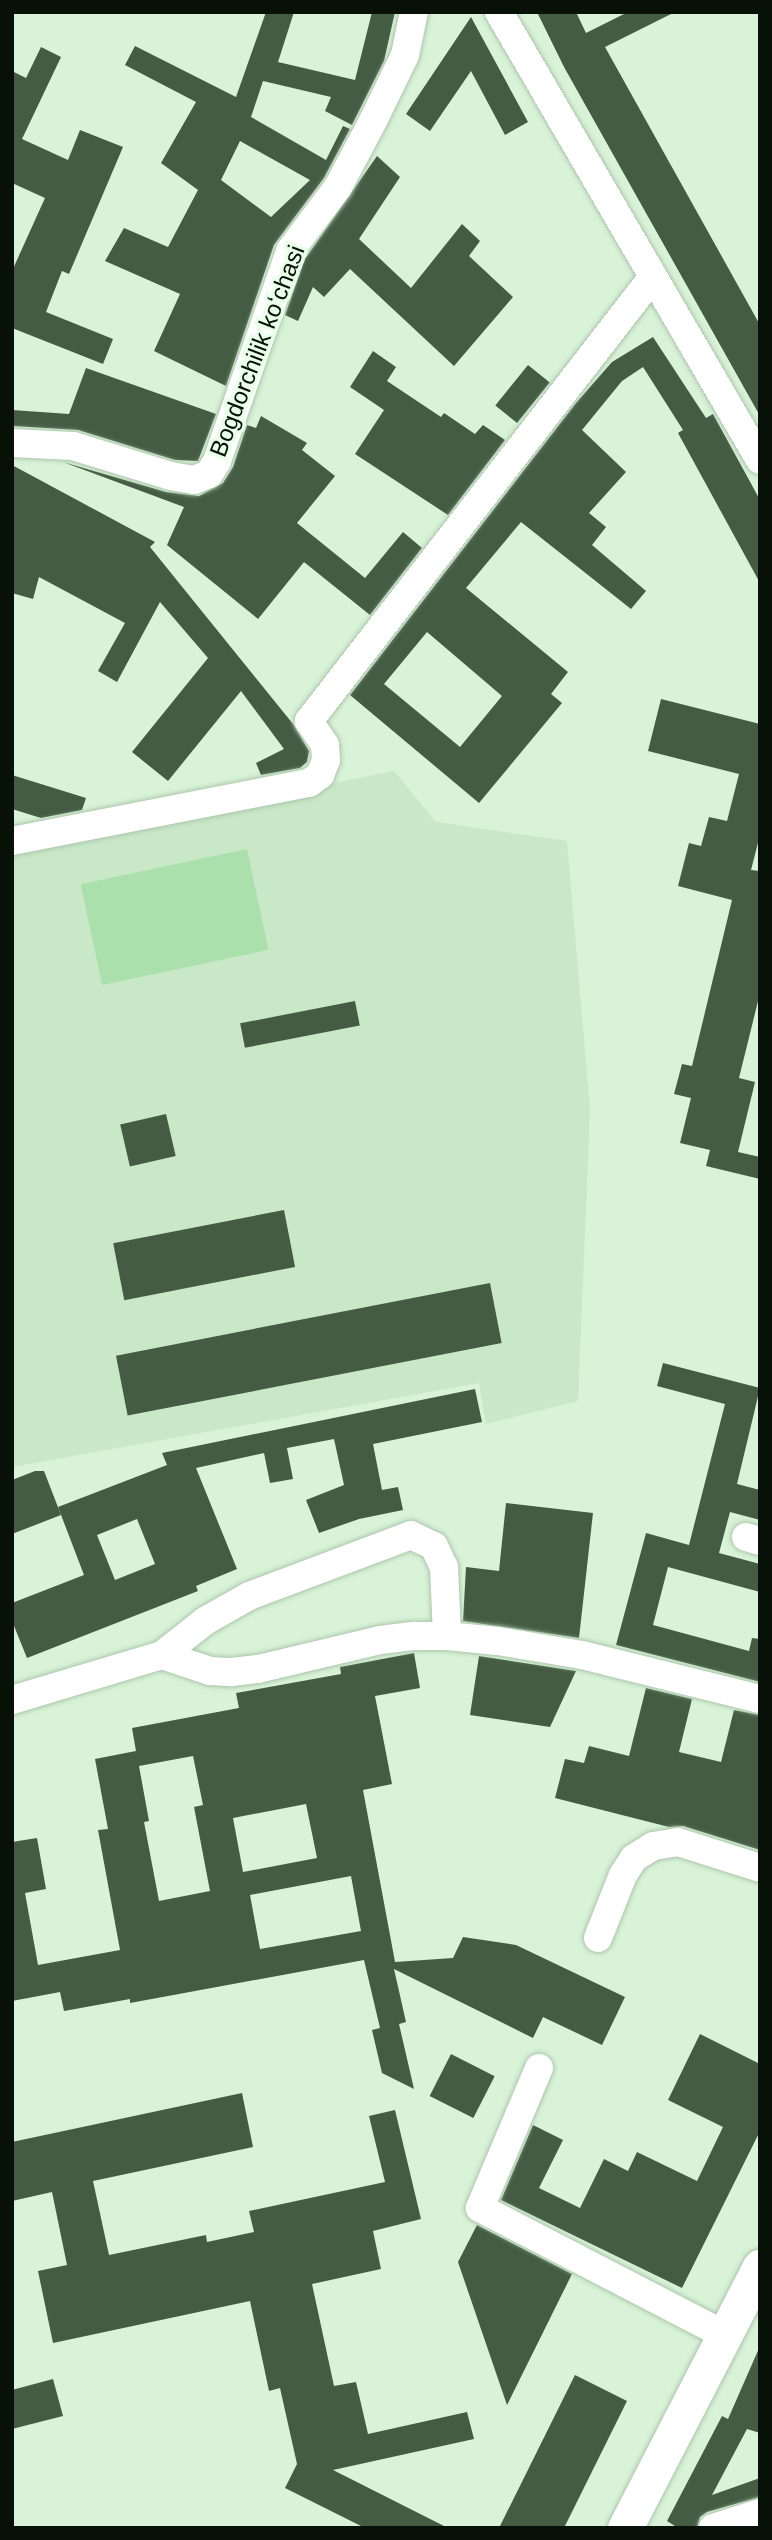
<!DOCTYPE html>
<html>
<head>
<meta charset="utf-8">
<style>
	body { margin:0 }
	#map { position:relative; width:772px; height:2540px; overflow:hidden; background:#d8f3d8; font-family:Arial,sans-serif }
	div>[style] { position:absolute }
	[style*='--x'] { left:calc(var(--x)*1px); top:calc(var(--y)*1px); width:calc(var(--w)*1px); rotate:calc(var(--a)*1deg) }
	.built>* { inset:0; background:#c8e8c7 }
	.green>* { inset:0; background:#abdfab; transform-origin:0 0 }
	.building>* { inset:0; background:#445b44; transform-origin:0 0 }
	.roads { filter:drop-shadow(0 0 2px #acc6ab) drop-shadow(0 0 2px #acc6ab) }
	.minor>* { height:28px; margin:-14px; padding:0 14px; transform-origin:14px; border-radius:14px; background:#fff }
	.major>* { height:35px; margin:-17.5px; padding:0 17.5px; transform-origin:17.5px; border-radius:17.5px; background:#fff }
	span { translate:-50% -50%; white-space:nowrap; text-align:center; line-height:1.15; -webkit-text-stroke:7px #e9ffe9; paint-order:stroke }
	.street-label { font-size:24px; color:#081108 }
	.frame { position:absolute; inset:0; border:14px solid #081108; pointer-events:none }
</style>
</head>
<body>
<div id="map">
	<div class="built">
		<div style="clip-path:polygon(394px 771px,436px 822px,567px 841px,590px 1110px,578px 1401px,486px 1424px,479px 1383px,12px 1467px,12px 849px)"></div>
	</div>
	<div class="green">
		<div style="left:247px;top:849px;width:103px;height:170px;rotate:78deg"></div>
	</div>
	<div class="building">
		<div style="clip-path:polygon(evenodd,266px 12px,294px 12px,278px 62px,355px 80px,372px 12px,395px 12px,384px 61px,352px 125px,325px 111px,331px 97px,263px 81px,251px 117px,326px 160px,343px 126px,350px 129px,324px 178px,274px 245px,226px 386px,154px 351px,180px 294px,105px 261px,124px 228px,168px 247px,198px 190px,161px 163px,196px 102px,125px 65px,135px 46px,236px 97px,266px 12px,240px 141px,310px 180px,271px 217px,221px 180px,240px 141px)"></div>
		<div style="clip-path:polygon(537px 12px,576px 12px,586px 33px,628px 12px,675px 12px,605px 47px,760px 325px,760px 416px,564px 67px)"></div>
		<div style="clip-path:polygon(471px 17px,528px 122px,505px 135px,471px 71px,430px 131px,406px 114px)"></div>
		<div style="clip-path:polygon(41px 47px,61px 57px,22px 139px,68px 160px,80px 130px,123px 147px,69px 274px,62px 271px,46px 312px,113px 339px,103px 364px,12px 328px,12px 271px,45px 198px,12px 183px,12px 71px,26px 78px)"></div>
		<div style="clip-path:polygon(377px 156px,400px 177px,359px 239px,411px 288px,462px 224px,480px 241px,469px 256px,513px 297px,454px 366px,350px 269px,324px 297px,313px 287px,298px 321px,285px 315px,305px 259px)"></div>
		<div style="clip-path:polygon(evenodd,653px 337px,706px 418px,713px 414px,760px 500px,760px 583px,678px 433px,683px 430px,643px 367px,622px 381px,582px 430px,626px 472px,589px 513px,606px 527px,592px 545px,646px 591px,631px 609px,521px 522px,466px 588px,568px 672px,551px 694px,562px 703px,479px 803px,350px 695px,576px 403px,612px 362px,653px 337px,427px 632px,502px 696px,460px 747px,384px 684px,427px 632px)"></div>
		<div style="clip-path:polygon(373px 351px,396px 367px,387px 381px,441px 417px,444px 413px,475px 434px,483px 425px,505px 440px,448px 515px,355px 454px,384px 410px,350px 387px)"></div>
		<div style="left:528px;top:365px;width:28px;height:52px;rotate:39deg"></div>
		<div style="clip-path:polygon(86px 368px,216px 414px,198px 461px,175px 460px,78px 430px,12px 426px,12px 410px,69px 414px)"></div>
		<div style="clip-path:polygon(261px 416px,307px 443px,302px 450px,335px 476px,297px 523px,365px 578px,403px 532px,422px 548px,370px 615px,304px 562px,258px 619px,167px 545px,184px 507px,63px 462px,166px 492px,199px 496px,223px 483px,233px 467px,247px 425px,256px 428px)"></div>
		<div style="clip-path:polygon(12px 465px,155px 542px,150px 547px,293px 724px,309px 751px,307px 762px,300px 768px,261px 775px,256px 763px,284px 749px,241px 691px,168px 781px,132px 752px,208px 658px,160px 602px,117px 682px,98px 671px,125px 623px,39px 577px,33px 599px,12px 593px)"></div>
		<div style="clip-path:polygon(661px 699px,760px 724px,760px 835px,751px 870px,760px 871px,760px 993px,739px 1078px,755px 1082px,738px 1152px,760px 1157px,760px 1179px,706px 1166px,710px 1150px,680px 1143px,691px 1098px,674px 1094px,682px 1064px,692px 1066px,732px 900px,678px 886px,689px 843px,701px 846px,709px 817px,727px 821px,739px 774px,648px 751px)"></div>
		<div style="clip-path:polygon(12px 775px,86px 798px,82px 810px,41px 818px,12px 809px)"></div>
		<div style="left:355px;top:1001px;width:25px;height:117px;rotate:79deg"></div>
		<div style="left:166px;top:1114px;width:43px;height:47px;rotate:77deg"></div>
		<div style="left:284px;top:1210px;width:58px;height:174px;rotate:79deg"></div>
		<div style="left:490px;top:1283px;width:61px;height:381px;rotate:79deg"></div>
		<div style="clip-path:polygon(663px 1363px,760px 1388px,737px 1484px,760px 1490px,760px 1520px,730px 1512px,719px 1553px,760px 1564px,760px 1592px,668px 1567px,653px 1625px,749px 1651px,752px 1638px,760px 1639px,760px 1682px,616px 1645px,646px 1533px,689px 1545px,725px 1404px,657px 1386px)"></div>
		<div style="clip-path:polygon(evenodd,475px 1389px,482px 1422px,373px 1444px,382px 1490px,398px 1487px,403px 1510px,359px 1519px,319px 1533px,306px 1500px,344px 1485px,334px 1439px,287px 1448px,293px 1479px,270px 1483px,264px 1453px,196px 1468px,237px 1569px,196px 1586px,198px 1591px,27px 1658px,12px 1621px,12px 1603px,84px 1575px,58px 1507px,167px 1465px,162px 1453px,475px 1389px,137px 1519px,155px 1564px,115px 1580px,97px 1535px,137px 1519px)"></div>
		<div style="clip-path:polygon(35px 1471px,44px 1471px,61px 1515px,12px 1534px,12px 1480px)"></div>
		<div style="clip-path:polygon(506px 1503px,593px 1513px,579px 1638px,463px 1621px,466px 1567px,499px 1571px)"></div>
		<div style="clip-path:polygon(evenodd,414px 1653px,420px 1688px,375px 1696px,392px 1784px,363px 1790px,395px 1962px,453px 1958px,463px 1937px,516px 1945px,625px 1997px,602px 2045px,543px 2017px,533px 2038px,394px 1969px,406px 2022px,399px 2024px,414px 2089px,382px 2073px,372px 2030px,380px 2028px,364px 1960px,130px 2003px,130px 1999px,64px 2011px,60px 1992px,12px 2001px,12px 1842px,37px 1838px,46px 1889px,25px 1893px,38px 1965px,120px 1950px,98px 1830px,108px 1829px,95px 1759px,136px 1751px,132px 1728px,239px 1708px,236px 1693px,341px 1674px,340px 1667px,414px 1653px,193px 1756px,203px 1805px,194px 1807px,210px 1891px,159px 1901px,144px 1822px,149px 1821px,139px 1766px,193px 1756px,414px 1653px,306px 1804px,317px 1858px,243px 1872px,233px 1818px,306px 1804px,414px 1653px,351px 1876px,361px 1931px,260px 1949px,250px 1895px,351px 1876px)"></div>
		<div style="clip-path:polygon(479px 1656px,576px 1671px,550px 1727px,470px 1715px)"></div>
		<div style="clip-path:polygon(646px 1688px,692px 1699px,679px 1752px,721px 1762px,734px 1710px,760px 1715px,760px 1850px,683px 1826px,669px 1827px,555px 1798px,565px 1759px,584px 1763px,589px 1746px,629px 1756px)"></div>
		<div style="clip-path:polygon(700px 2034px,760px 2064px,760px 2131px,682px 2288px,501px 2200px,533px 2125px,563px 2140px,539px 2188px,580px 2208px,604px 2159px,628px 2171px,637px 2152px,697px 2181px,723px 2127px,668px 2100px)"></div>
		<div style="left:451px;top:2054px;width:49px;height:47px;rotate:27deg"></div>
		<div style="clip-path:polygon(242px 2093px,253px 2147px,93px 2181px,109px 2255px,206px 2235px,207px 2242px,254px 2232px,249px 2211px,385px 2182px,369px 2116px,395px 2110px,421px 2219px,373px 2231px,381px 2269px,312px 2284px,334px 2386px,356px 2382px,368px 2434px,467px 2412px,474px 2439px,333px 2470px,448px 2528px,365px 2528px,285px 2488px,297px 2464px,280px 2388px,269px 2391px,250px 2301px,53px 2343px,38px 2271px,67px 2265px,52px 2192px,12px 2201px,12px 2142px)"></div>
		<div style="clip-path:polygon(477px 2225px,572px 2274px,507px 2405px,458px 2262px)"></div>
		<div style="clip-path:polygon(760px 2346px,760px 2433px,747px 2429px,712px 2495px,760px 2478px,760px 2497px,707px 2512px,700px 2517px,697px 2528px,678px 2528px,667px 2521px,722px 2416px,728px 2419px)"></div>
		<div style="clip-path:polygon(575px 2375px,627px 2401px,564px 2528px,499px 2528px)"></div>
		<div style="clip-path:polygon(53px 2379px,63px 2416px,12px 2429px,12px 2390px)"></div>
	</div>
	<div class="roads">
		<div class="minor">
			<div style="--x:499;--y:12;--w:518;--a:59.78"></div>
			<div style="--x:12;--y:443;--w:61;--a:2.8"></div>
			<div style="--x:73;--y:446;--w:102;--a:17"></div>
			<div style="--x:171;--y:476;--w:23;--a:10"></div>
			<div style="--x:194;--y:480;--w:16;--a:-22"></div>
			<div style="--x:209;--y:474;--w:15;--a:-58"></div>
			<div style="--x:217;--y:461;--w:222;--a:-70.8"></div>
			<div style="--x:290;--y:251;--w:80;--a:-53.1"></div>
			<div style="--x:338;--y:187;--w:75;--a:-62.1"></div>
			<div style="--x:373;--y:121;--w:73;--a:-64.1"></div>
			<div style="--x:405;--y:55;--w:44;--a:-78.2"></div>
			<div style="--x:12;--y:841;--w:303;--a:-11.1"></div>
			<div style="--x:309;--y:783;--w:14;--a:-36"></div>
			<div style="--x:320;--y:775;--w:16;--a:-68"></div>
			<div style="--x:326;--y:760;--w:15;--a:-94"></div>
			<div style="--x:325;--y:745;--w:29;--a:-124"></div>
			<div style="--x:309;--y:721;--w:560;--a:-52.25"></div>
			<div style="--x:746;--y:1537;--w:15;--a:16"></div>
			<div style="--x:162;--y:1655;--w:51;--a:18.4"></div>
			<div style="--x:210;--y:1671;--w:22;--a:3"></div>
			<div style="--x:232;--y:1672;--w:26;--a:-7"></div>
			<div style="--x:258;--y:1669;--w:125;--a:-13.4"></div>
			<div style="--x:380;--y:1640;--w:35;--a:-7"></div>
			<div style="--x:415;--y:1636;--w:32;--a:0"></div>
			<div style="--x:447;--y:1636;--w:51;--a:5.6"></div>
			<div style="--x:498;--y:1641;--w:85;--a:9.5"></div>
			<div style="--x:582;--y:1655;--w:183;--a:13.9"></div>
			<div style="--x:12;--y:1700;--w:157;--a:-16.7"></div>
			<div style="--x:162;--y:1655;--w:55;--a:-38.3"></div>
			<div style="--x:205;--y:1621;--w:51;--a:-29.6"></div>
			<div style="--x:249;--y:1596;--w:173;--a:-20.6"></div>
			<div style="--x:411;--y:1535;--w:25;--a:26"></div>
			<div style="--x:434;--y:1546;--w:23;--a:65"></div>
			<div style="--x:444;--y:1567;--w:69;--a:87.5"></div>
			<div style="--x:598;--y:1938;--w:68;--a:-68.4"></div>
			<div style="--x:623;--y:1875;--w:20;--a:-57"></div>
			<div style="--x:634;--y:1858;--w:22;--a:-32"></div>
			<div style="--x:653;--y:1846;--w:25;--a:-9"></div>
			<div style="--x:678;--y:1842;--w:86;--a:17.6"></div>
			<div style="--x:539;--y:2068;--w:152;--a:112.9"></div>
			<div style="--x:480;--y:2208;--w:276;--a:27.4"></div>
			<div style="--x:713;--y:2528;--w:49;--a:-17.7"></div>
		</div>
		<div class="major">
			<div style="--x:625;--y:2528;--w:294;--a:-62.7"></div>
		</div>
	</div>
	<div class="street-label">
		<span style="left:257px;top:351px;rotate:-69deg">Bogdorchilik koʻchasi</span>
	</div>
	<div class="frame"></div>
</div>
</body>
</html>
